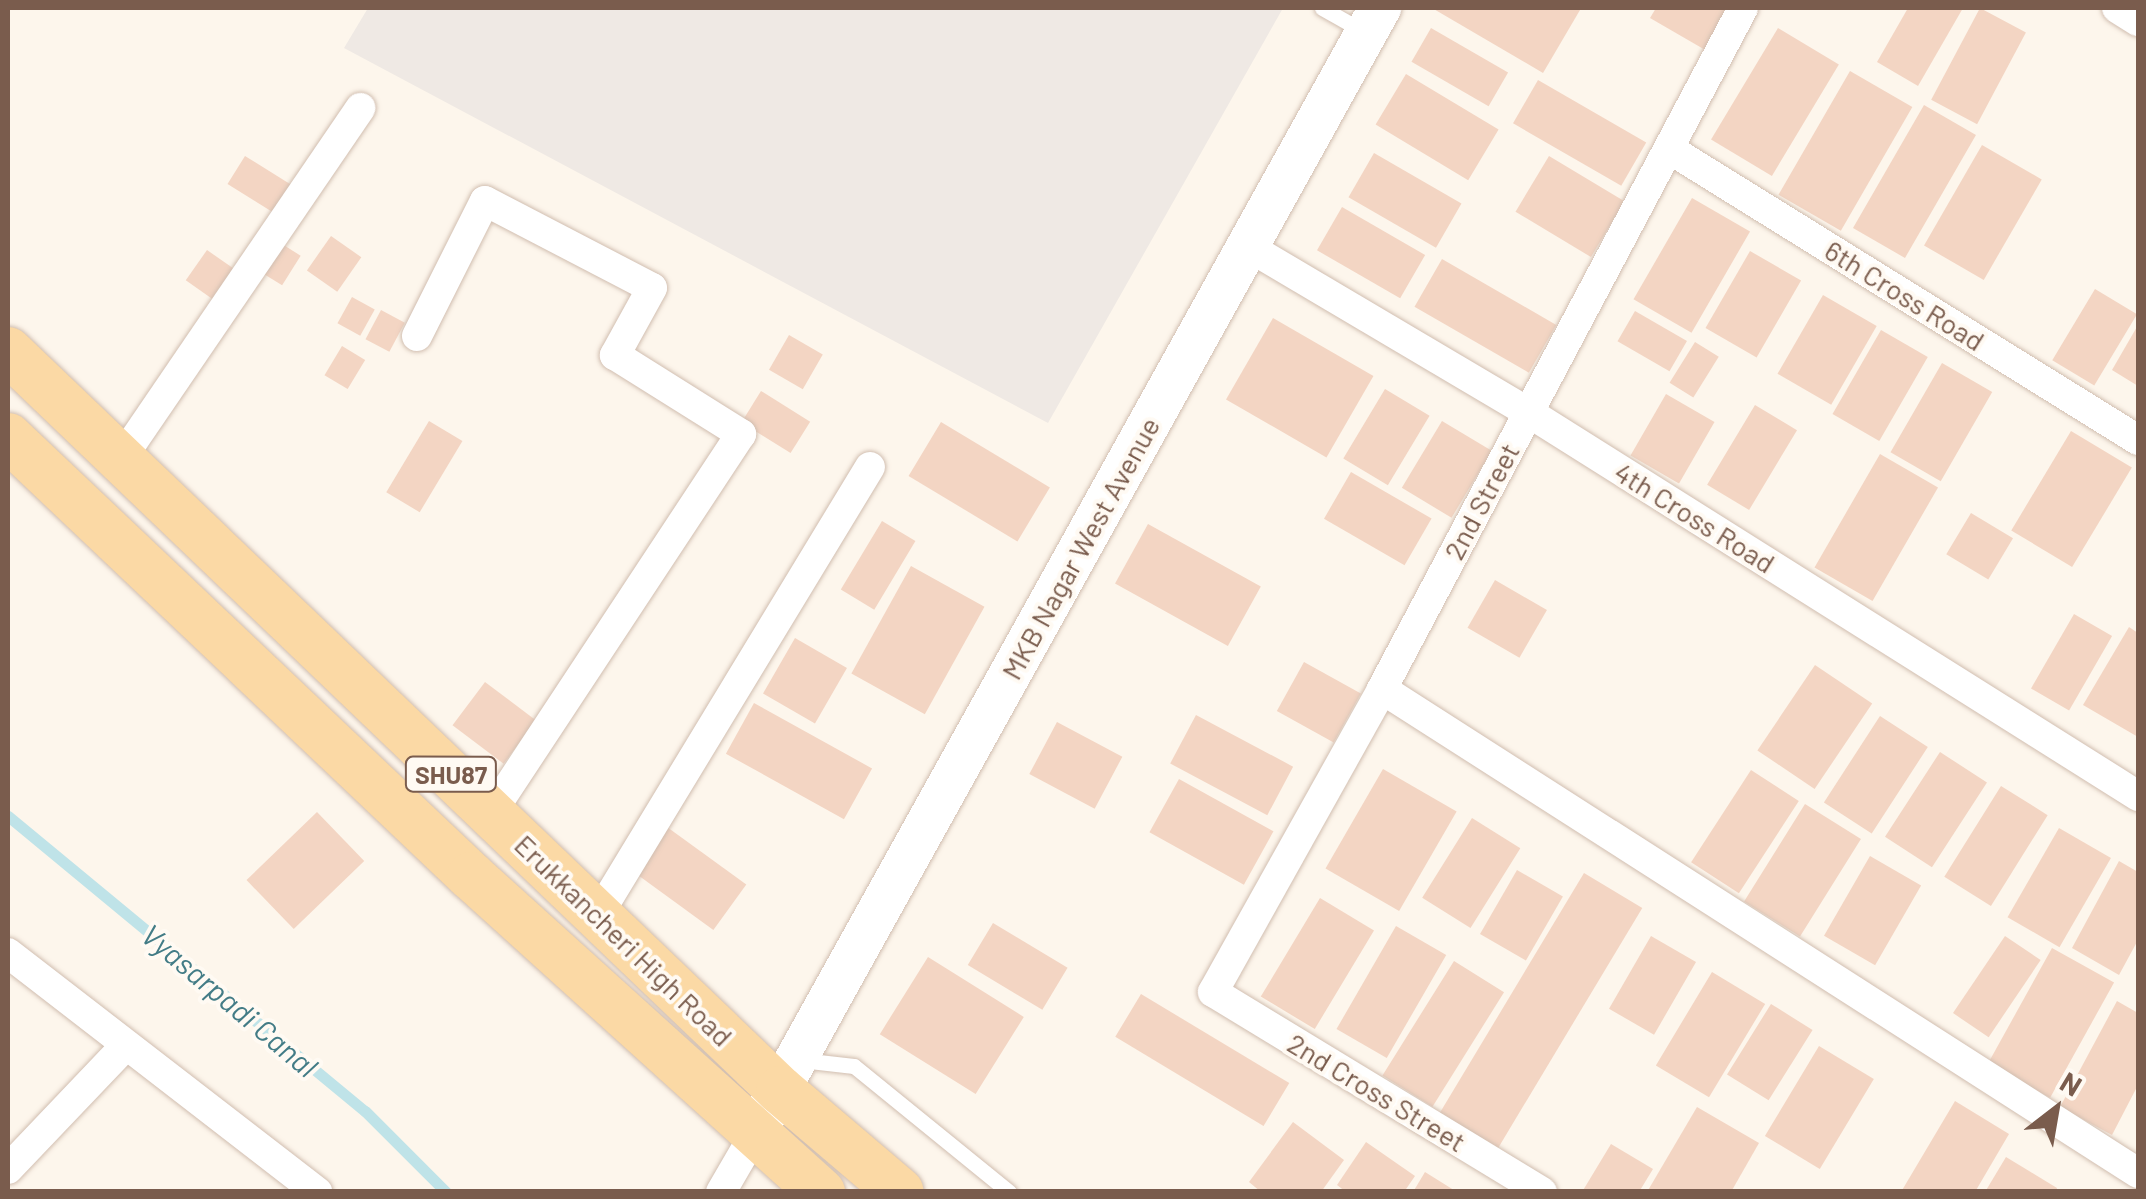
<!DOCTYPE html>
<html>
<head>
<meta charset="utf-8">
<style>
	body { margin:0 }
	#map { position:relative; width:2146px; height:1199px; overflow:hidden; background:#fdf6ec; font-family:Barlow,sans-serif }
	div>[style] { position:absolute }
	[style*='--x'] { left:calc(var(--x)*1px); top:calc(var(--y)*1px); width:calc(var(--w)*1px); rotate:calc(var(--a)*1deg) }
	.industrial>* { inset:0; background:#efe9e4 }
	.stream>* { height:11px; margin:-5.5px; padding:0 5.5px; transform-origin:5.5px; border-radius:5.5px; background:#bfe3e8 }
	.building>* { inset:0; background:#f3d5c3; transform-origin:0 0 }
	.roads { filter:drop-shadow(0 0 2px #d1beb0) drop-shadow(0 0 2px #d1beb0) }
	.lane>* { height:15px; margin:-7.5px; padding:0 7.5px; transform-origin:7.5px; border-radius:7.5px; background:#fff }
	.street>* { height:30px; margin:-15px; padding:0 15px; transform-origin:15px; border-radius:15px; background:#fff }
	.secondary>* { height:42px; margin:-21px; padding:0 21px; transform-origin:21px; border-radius:21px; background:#fff }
	.primary>* { height:48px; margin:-24px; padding:0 24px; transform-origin:24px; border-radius:24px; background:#fbd9a5 }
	span { translate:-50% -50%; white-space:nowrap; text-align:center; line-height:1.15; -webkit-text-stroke:8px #fffaf3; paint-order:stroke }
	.shield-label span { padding:2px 8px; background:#fffaf3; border:2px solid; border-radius:8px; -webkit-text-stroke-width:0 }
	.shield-label { font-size:25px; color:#7a5c4d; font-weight:700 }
	.street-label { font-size:28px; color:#7a5c4d }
	.water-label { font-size:30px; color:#437c86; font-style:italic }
	.frame { position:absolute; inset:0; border:10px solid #7a5c4d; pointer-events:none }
	.north { position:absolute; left:2006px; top:1059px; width:100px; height:100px; -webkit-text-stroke:8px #fffaf3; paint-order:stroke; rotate:31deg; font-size:28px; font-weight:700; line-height:40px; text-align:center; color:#7a5c4d }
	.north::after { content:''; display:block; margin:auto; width:35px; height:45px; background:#7a5c4d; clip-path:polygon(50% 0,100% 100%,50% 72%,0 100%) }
</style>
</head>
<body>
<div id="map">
	<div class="industrial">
		<div style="clip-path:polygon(368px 8px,1283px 8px,1048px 423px,344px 48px)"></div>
	</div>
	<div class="stream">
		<div style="--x:8;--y:816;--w:463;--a:39.6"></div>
		<div style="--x:365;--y:1111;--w:115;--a:45"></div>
	</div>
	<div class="building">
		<div style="clip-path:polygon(1432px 8px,1576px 8px,1580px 10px,1543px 73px)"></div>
		<div style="clip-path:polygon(1656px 8px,1732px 8px,1707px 51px,1650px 18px)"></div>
		<div style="clip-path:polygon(1908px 8px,1963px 8px,1918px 86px,1877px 62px)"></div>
		<div style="left:1980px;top:8px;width:52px;height:104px;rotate:28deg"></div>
		<div style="left:1431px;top:28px;width:89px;height:39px;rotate:30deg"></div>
		<div style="left:1778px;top:28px;width:71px;height:130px;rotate:31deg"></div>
		<div style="left:1850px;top:71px;width:72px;height:143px;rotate:30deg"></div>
		<div style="left:1406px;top:74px;width:108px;height:59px;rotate:31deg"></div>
		<div style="left:1538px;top:80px;width:125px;height:50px;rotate:30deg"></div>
		<div style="left:1924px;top:105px;width:60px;height:142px;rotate:30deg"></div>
		<div style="left:1982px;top:145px;width:69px;height:116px;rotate:30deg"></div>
		<div style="left:1374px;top:153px;width:101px;height:51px;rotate:30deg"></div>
		<div style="left:245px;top:156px;width:54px;height:33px;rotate:32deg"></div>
		<div style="left:1549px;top:156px;width:88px;height:65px;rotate:31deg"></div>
		<div style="left:1692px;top:198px;width:67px;height:117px;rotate:30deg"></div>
		<div style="left:1342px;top:207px;width:96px;height:50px;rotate:30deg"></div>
		<div style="left:331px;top:236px;width:37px;height:42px;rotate:35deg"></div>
		<div style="left:282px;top:244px;width:22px;height:35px;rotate:32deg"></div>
		<div style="left:207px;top:250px;width:39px;height:37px;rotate:35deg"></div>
		<div style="left:1750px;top:251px;width:59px;height:89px;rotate:30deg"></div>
		<div style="left:1442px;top:259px;width:132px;height:55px;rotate:30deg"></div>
		<div style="left:2095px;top:289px;width:49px;height:83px;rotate:31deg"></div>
		<div style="left:1823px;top:295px;width:62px;height:91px;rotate:30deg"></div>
		<div style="left:352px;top:297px;width:26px;height:30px;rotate:29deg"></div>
		<div style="left:381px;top:310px;width:27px;height:33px;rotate:28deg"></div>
		<div style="left:1635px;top:311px;width:60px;height:35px;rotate:30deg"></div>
		<div style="left:1273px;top:318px;width:116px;height:94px;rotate:30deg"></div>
		<div style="clip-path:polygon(2138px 325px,2138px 386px,2112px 370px)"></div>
		<div style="left:1881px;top:330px;width:54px;height:97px;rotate:30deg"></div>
		<div style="left:789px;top:335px;width:39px;height:40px;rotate:30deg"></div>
		<div style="left:1695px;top:342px;width:28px;height:48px;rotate:32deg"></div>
		<div style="left:342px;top:346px;width:27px;height:34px;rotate:31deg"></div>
		<div style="left:1942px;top:363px;width:58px;height:103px;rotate:30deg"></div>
		<div style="left:1385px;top:389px;width:52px;height:81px;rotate:31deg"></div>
		<div style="left:761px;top:391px;width:58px;height:37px;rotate:32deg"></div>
		<div style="left:1666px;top:394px;width:56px;height:71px;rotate:30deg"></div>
		<div style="left:1755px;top:405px;width:49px;height:93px;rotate:31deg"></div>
		<div style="left:429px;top:421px;width:39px;height:83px;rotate:31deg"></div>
		<div style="left:1442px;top:421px;width:58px;height:78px;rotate:31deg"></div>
		<div style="left:941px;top:422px;width:127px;height:63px;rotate:31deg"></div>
		<div style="left:2071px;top:431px;width:71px;height:116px;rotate:31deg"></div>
		<div style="left:1880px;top:454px;width:67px;height:131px;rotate:30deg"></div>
		<div style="left:1351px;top:472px;width:93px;height:54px;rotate:30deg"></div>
		<div style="left:1971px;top:513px;width:49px;height:48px;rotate:31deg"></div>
		<div style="left:882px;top:521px;width:39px;height:80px;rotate:31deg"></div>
		<div style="left:1148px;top:524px;width:129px;height:68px;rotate:29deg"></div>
		<div style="left:911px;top:566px;width:84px;height:123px;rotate:29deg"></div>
		<div style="left:1495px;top:580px;width:60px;height:55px;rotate:30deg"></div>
		<div style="left:2074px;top:614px;width:44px;height:86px;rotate:30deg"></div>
		<div style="clip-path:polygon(2129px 627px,2138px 633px,2138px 737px,2083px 705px)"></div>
		<div style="left:795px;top:638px;width:60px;height:64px;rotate:30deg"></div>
		<div style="left:1304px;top:662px;width:65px;height:56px;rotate:29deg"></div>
		<div style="left:1815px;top:665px;width:69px;height:103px;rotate:34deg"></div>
		<div style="left:485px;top:682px;width:64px;height:54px;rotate:37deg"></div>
		<div style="left:754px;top:703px;width:135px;height:58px;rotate:29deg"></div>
		<div style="left:1196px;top:715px;width:110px;height:55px;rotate:28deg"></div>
		<div style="left:1880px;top:716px;width:57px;height:103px;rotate:33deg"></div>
		<div style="left:1057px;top:722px;width:74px;height:59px;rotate:28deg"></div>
		<div style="left:1940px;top:752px;width:56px;height:101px;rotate:33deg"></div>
		<div style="left:1383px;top:769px;width:85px;height:115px;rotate:30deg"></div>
		<div style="left:1751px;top:770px;width:57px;height:110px;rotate:33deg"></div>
		<div style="left:1179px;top:779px;width:108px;height:61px;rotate:29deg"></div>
		<div style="left:2001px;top:786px;width:55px;height:107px;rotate:32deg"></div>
		<div style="left:1805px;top:804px;width:66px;height:115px;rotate:32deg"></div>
		<div style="left:317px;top:812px;width:68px;height:98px;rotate:46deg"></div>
		<div style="left:1472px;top:818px;width:57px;height:94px;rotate:32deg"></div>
		<div style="left:667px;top:827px;width:98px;height:56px;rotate:36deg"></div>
		<div style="left:2059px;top:828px;width:60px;height:103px;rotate:30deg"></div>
		<div style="left:1870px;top:856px;width:59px;height:92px;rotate:30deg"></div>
		<div style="clip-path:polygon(2119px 861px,2138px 872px,2138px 940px,2119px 975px,2072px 948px)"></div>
		<div style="left:1517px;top:870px;width:53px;height:74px;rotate:30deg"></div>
		<div style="left:1584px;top:873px;width:68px;height:281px;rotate:31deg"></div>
		<div style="left:1320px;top:898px;width:63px;height:115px;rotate:31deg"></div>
		<div style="left:993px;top:923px;width:87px;height:49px;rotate:31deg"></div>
		<div style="left:1396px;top:926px;width:58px;height:119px;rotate:30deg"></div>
		<div style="left:1651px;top:936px;width:52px;height:84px;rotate:30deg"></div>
		<div style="left:2005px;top:936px;width:43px;height:93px;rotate:34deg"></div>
		<div style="left:2052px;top:948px;width:71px;height:132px;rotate:29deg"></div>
		<div style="left:928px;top:957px;width:113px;height:91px;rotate:32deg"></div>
		<div style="left:1454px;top:961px;width:59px;height:135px;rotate:32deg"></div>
		<div style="left:1712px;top:972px;width:62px;height:109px;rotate:31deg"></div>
		<div style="left:1141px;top:994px;width:173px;height:50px;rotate:31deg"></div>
		<div style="clip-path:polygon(2117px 1001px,2138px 1013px,2138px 1085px,2112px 1135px,2060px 1107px)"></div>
		<div style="left:1771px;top:1004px;width:49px;height:83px;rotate:32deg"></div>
		<div style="left:1819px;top:1046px;width:64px;height:105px;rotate:31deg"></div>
		<div style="clip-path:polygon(1955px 1101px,2009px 1134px,1975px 1192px,1901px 1192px)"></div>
		<div style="clip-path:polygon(1697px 1107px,1759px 1143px,1731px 1192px,1647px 1192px)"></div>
		<div style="clip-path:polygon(1293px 1122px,1344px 1160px,1321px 1192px,1261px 1192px,1249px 1182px)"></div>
		<div style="clip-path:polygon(1366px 1142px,1415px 1176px,1404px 1192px,1346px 1192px,1337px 1185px)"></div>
		<div style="clip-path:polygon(1611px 1144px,1653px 1169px,1639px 1192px,1582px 1192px)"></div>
		<div style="clip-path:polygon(2006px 1157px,2057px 1188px,2056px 1192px,1985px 1192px)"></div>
		<div style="clip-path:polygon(1425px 1172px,1457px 1192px,1413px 1192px)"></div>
	</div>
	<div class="roads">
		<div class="lane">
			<div style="--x:1322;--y:8;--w:47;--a:29.3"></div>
			<div style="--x:801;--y:1060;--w:53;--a:6.5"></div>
			<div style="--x:854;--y:1066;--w:200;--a:39.1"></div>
		</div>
		<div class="street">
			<div style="--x:2117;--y:8;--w:25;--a:32"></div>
			<div style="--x:1671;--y:150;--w:550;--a:31.84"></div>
			<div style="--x:1247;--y:246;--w:326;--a:30.6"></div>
			<div style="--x:1528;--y:412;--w:721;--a:32.19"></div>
			<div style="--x:417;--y:336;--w:151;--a:-63.3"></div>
			<div style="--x:485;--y:201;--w:188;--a:27.5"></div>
			<div style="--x:652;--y:288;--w:77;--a:118.9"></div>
			<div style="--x:615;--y:355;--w:149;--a:32.1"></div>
			<div style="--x:741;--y:434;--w:454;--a:123.4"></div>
			<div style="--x:121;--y:459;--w:425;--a:-55.7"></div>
			<div style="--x:1382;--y:689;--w:898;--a:32.63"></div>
			<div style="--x:598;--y:915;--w:524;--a:-58.74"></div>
			<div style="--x:8;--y:953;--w:391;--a:37.7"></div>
			<div style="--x:8;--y:1169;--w:168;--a:-46.4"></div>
			<div style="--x:721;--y:1192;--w:66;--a:-59.9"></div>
			<div style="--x:1542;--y:1192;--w:385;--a:-148.7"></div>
			<div style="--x:1213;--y:992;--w:347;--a:-60.8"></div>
			<div style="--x:1382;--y:689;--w:771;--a:-62.07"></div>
		</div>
		<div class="secondary">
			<div style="--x:764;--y:1117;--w:1269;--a:-60.95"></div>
		</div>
		<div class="primary">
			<div style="--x:8;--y:351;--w:1069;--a:43.75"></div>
			<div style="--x:780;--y:1090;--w:157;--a:40.4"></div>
			<div style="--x:8;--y:437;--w:638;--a:43.48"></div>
			<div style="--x:471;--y:876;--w:472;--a:42.1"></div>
		</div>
	</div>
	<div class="shield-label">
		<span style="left:451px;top:774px">SHU87</span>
	</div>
	<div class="street-label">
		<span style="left:1905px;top:295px;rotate:32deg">6th Cross Road</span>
		<span style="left:1481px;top:501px;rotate:-62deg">2nd Street</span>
		<span style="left:1695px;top:517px;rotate:32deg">4th Cross Road</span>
		<span style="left:1080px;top:548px;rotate:-61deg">MKB Nagar West Avenue</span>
		<span style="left:624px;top:940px;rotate:44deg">Erukkancheri High Road</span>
		<span style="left:1377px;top:1092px;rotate:31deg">2nd Cross Street</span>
	</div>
	<div class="water-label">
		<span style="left:230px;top:1000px;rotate:40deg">Vyasarpadi Canal</span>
	</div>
	<div class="frame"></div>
	<div class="north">N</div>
</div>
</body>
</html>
